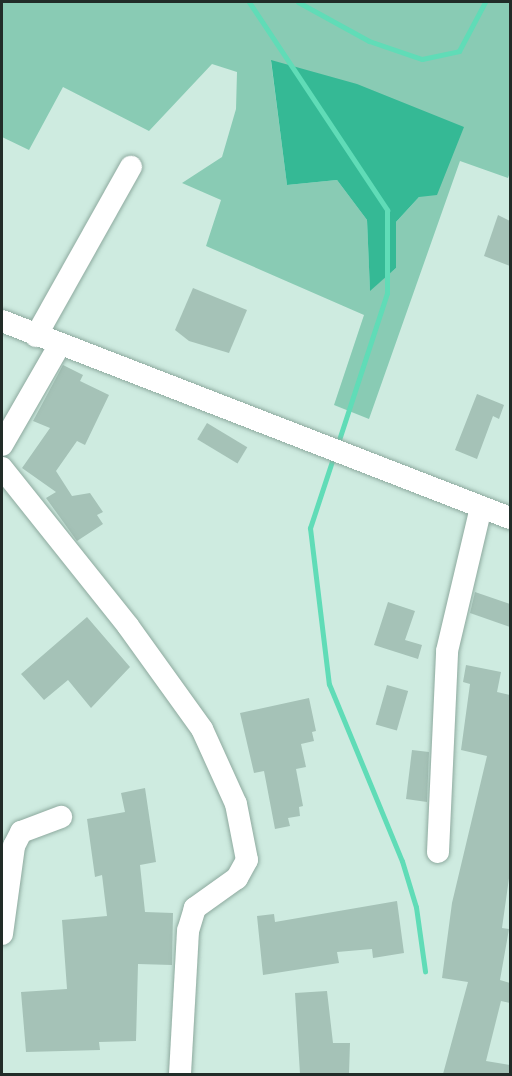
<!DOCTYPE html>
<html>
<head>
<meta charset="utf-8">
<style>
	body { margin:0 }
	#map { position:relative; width:512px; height:1076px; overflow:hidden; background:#ceebe0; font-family:"Sofia Sans Condensed",sans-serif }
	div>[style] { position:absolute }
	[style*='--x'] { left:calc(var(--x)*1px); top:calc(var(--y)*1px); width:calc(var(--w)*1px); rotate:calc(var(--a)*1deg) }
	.green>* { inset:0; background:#89cbb4 }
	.forest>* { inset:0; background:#35b995 }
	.stream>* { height:5px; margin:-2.5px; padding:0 2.5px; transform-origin:2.5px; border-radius:2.5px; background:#60dcb7 }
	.building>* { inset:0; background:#a5c2b7; transform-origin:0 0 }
	.roads { filter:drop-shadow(0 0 2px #8da99e) drop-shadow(0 0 2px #8da99e) }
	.minor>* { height:22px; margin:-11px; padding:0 11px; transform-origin:11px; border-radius:11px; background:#fff }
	span { translate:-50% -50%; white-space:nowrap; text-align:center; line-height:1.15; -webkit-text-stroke:4.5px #dbf9ed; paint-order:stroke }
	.frame { position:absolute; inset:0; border:3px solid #212c28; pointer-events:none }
</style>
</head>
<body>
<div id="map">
	<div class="green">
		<div style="clip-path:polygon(evenodd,2px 2px,510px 2px,510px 172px,508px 178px,460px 161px,369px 419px,334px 405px,364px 315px,206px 246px,221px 200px,182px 183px,222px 157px,236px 109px,237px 72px,212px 64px,149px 131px,63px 87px,29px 150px,2px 137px,2px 2px,271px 61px,419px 197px,396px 222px,396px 268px,370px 290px,367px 220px,337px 180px,287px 185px,271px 61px)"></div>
	</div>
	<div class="forest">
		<div style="clip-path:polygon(271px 60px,357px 84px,464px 127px,437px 195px,419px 197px,396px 222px,396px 268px,370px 291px,367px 220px,337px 180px,287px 185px)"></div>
	</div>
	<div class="stream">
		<div style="--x:249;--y:2;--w:250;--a:56.4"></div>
		<div style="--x:387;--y:210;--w:83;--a:90"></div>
		<div style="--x:387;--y:293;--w:161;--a:108.1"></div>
		<div style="--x:298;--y:2;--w:81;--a:28.8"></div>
		<div style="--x:369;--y:41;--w:56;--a:18.8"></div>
		<div style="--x:422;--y:59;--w:38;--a:-12"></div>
		<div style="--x:459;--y:51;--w:55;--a:-62"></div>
		<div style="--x:334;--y:455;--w:77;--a:108.2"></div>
		<div style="--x:310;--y:528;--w:157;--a:83.1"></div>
		<div style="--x:329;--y:684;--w:191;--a:67.6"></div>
		<div style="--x:402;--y:861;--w:48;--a:73.1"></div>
		<div style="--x:416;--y:907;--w:65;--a:82"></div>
	</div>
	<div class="building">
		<div style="clip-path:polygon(498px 215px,510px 221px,510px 266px,484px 256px)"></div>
		<div style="clip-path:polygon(193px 288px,247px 310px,229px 353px,189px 341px,175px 330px)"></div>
		<div style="clip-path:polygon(63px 365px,83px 375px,80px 381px,109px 395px,85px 445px,77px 441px,56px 471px,72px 496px,90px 493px,103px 512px,97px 515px,103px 524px,77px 541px,46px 498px,56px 492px,22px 468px,50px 428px,33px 421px)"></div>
		<div style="clip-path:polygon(477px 394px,504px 405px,499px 419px,493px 416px,477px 459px,455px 450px)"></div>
		<div style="left:207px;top:423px;width:47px;height:19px;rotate:31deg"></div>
		<div style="clip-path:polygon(475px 592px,510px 604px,510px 627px,470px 613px)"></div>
		<div style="clip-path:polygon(388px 602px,415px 611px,405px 640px,422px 645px,418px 659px,374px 645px)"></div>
		<div style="clip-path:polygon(87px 617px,130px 667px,91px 708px,68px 680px,44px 700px,21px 674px)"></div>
		<div style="clip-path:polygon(466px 665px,501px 672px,497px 692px,510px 695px,510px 871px,502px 928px,509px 929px,500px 980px,510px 983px,510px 1003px,501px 1001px,486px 1061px,510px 1065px,510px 1074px,443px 1074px,468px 982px,442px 978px,452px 903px,487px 756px,461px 750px,470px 684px,463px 682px)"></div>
		<div style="left:387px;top:685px;width:22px;height:41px;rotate:16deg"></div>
		<div style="clip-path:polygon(309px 698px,316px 731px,312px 732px,314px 741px,301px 744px,306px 767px,296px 769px,303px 806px,299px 807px,300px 816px,288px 818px,290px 826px,275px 829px,264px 771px,254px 773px,240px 713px)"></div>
		<div style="clip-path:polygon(412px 750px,429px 752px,427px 802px,406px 799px)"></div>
		<div style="clip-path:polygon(145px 788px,156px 862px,140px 865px,145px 912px,173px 913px,172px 965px,138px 964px,136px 1041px,99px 1042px,100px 1050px,26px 1052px,21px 992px,67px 989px,62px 920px,107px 916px,102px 875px,95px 877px,87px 819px,125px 812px,121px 793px)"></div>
		<div style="clip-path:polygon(397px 901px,404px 953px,373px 958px,372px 949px,337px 952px,339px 963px,263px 975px,257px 916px,274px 914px,275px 922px)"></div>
		<div style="clip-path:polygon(327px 991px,333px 1043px,350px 1043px,349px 1074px,300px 1074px,295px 993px)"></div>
	</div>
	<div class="roads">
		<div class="minor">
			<div style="--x:2;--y:321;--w:545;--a:21.2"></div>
			<div style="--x:36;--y:336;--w:194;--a:-60.7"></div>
			<div style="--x:2;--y:445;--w:114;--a:-60.1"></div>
			<div style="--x:2;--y:468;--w:202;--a:51.4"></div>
			<div style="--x:128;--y:626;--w:127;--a:54.3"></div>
			<div style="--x:202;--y:729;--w:82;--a:65.6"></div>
			<div style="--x:236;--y:804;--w:57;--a:78.9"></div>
			<div style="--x:247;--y:860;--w:21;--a:119"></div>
			<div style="--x:237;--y:878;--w:52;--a:144.5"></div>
			<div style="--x:195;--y:908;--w:24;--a:107"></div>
			<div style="--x:188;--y:931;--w:143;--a:93.2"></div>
			<div style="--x:438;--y:852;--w:201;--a:-87.4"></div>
			<div style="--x:447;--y:651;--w:148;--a:-76.7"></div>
			<div style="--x:2;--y:934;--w:89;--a:-82.2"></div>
			<div style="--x:14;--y:846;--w:16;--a:-63"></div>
			<div style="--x:21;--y:832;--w:43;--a:-20.6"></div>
		</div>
	</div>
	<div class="frame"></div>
</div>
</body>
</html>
